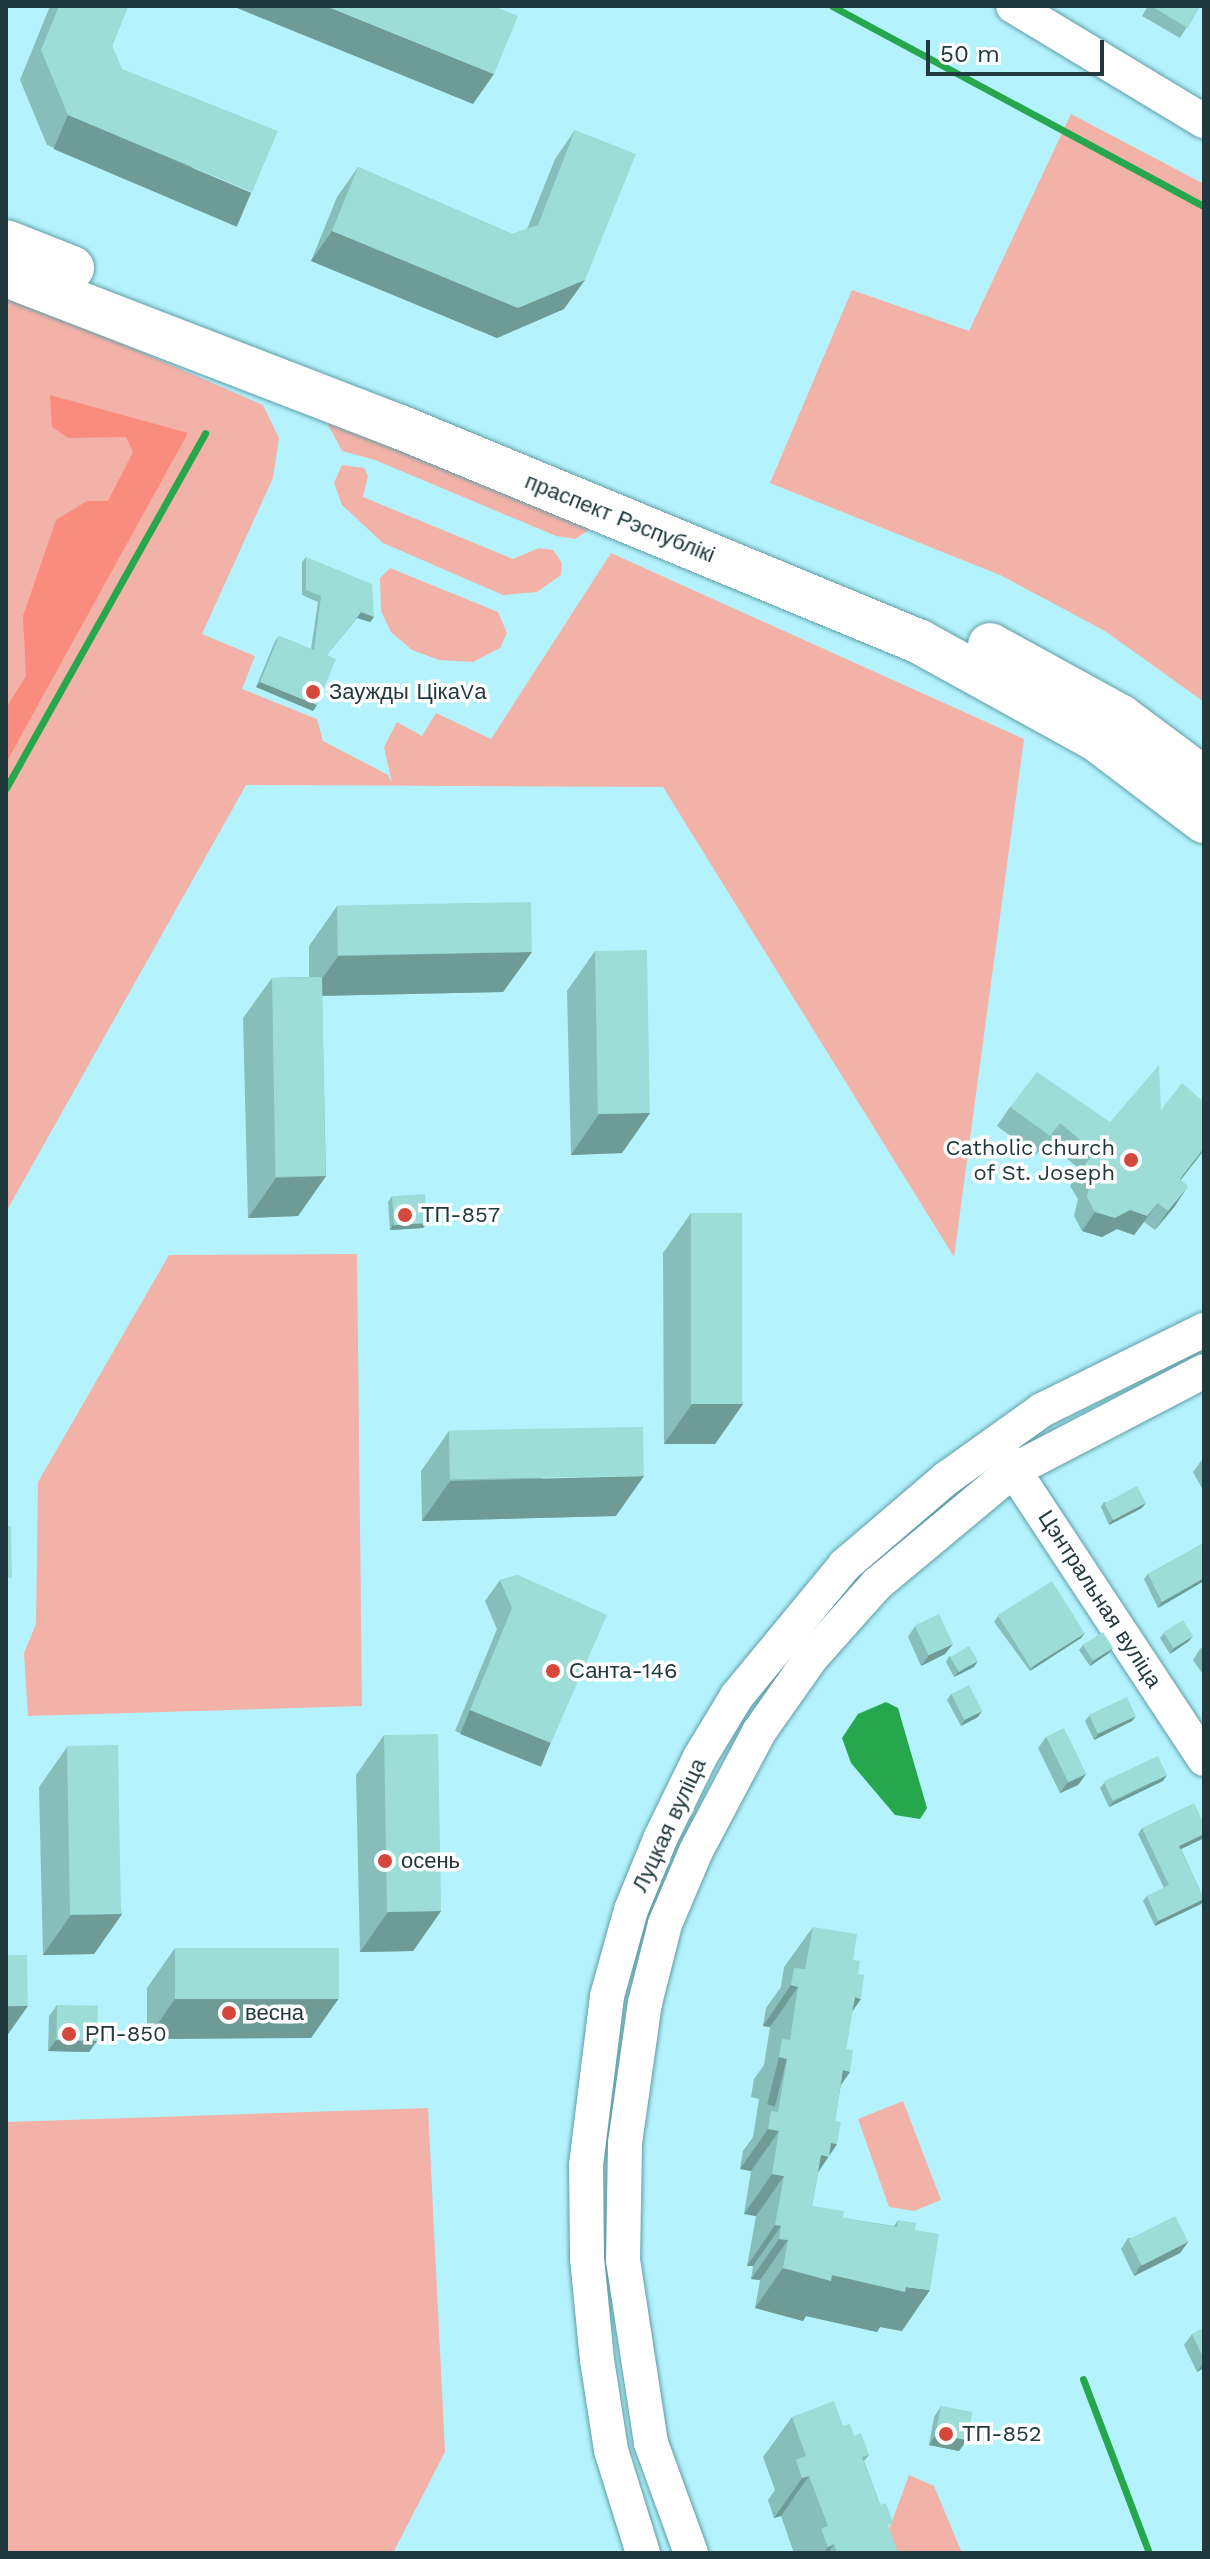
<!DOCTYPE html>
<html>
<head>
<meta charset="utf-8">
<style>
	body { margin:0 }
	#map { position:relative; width:1210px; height:2559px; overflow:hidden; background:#b4f3fe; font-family:"Work Sans",sans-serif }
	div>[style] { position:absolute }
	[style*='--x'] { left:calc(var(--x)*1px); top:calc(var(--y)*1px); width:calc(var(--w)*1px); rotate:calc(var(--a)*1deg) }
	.green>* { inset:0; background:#f3b2a8 }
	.forest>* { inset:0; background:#f98c7d }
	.water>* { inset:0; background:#27a74d }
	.stream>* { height:7px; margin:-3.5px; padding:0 3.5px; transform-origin:3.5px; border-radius:3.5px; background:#27a74d }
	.roads { filter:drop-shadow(0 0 2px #5f9ca6) drop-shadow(0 0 2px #5f9ca6) }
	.minor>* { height:34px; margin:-17px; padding:0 17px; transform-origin:17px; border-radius:17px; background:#fff }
	.major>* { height:44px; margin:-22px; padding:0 22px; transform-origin:22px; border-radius:22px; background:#fff }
	.wall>* { inset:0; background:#87beb9 }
	.shaded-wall>* { inset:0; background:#6e9b96; transform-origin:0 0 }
	.building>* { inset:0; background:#9dddd7; transform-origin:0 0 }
	.dots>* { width:22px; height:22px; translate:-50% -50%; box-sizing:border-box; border:4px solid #fff; border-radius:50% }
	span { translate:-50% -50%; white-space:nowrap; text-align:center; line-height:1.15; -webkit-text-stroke:7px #fff; paint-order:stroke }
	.street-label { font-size:22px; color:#20393d }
	.poi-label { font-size:22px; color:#20393d }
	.left { translate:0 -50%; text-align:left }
	.right { translate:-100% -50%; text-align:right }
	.frame { position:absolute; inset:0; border:8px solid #20393d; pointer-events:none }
	.scale { position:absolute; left:926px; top:40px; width:178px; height:36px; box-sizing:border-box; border:4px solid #20393d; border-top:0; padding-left:10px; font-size:24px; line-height:28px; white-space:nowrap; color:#20393d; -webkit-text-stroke:6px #fff; paint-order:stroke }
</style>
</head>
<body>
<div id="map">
	<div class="green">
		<div style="clip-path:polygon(1071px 114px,1204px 184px,1204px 702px,1105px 631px,1000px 575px,770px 483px,852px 290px,969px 331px)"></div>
		<div style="clip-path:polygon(6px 293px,263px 405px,279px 438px,273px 478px,202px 634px,255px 656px,242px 689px,317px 719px,323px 741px,388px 775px,392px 783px,384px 747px,397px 722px,422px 736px,436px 713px,491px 739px,611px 553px,1024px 739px,954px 1257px,663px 787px,246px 785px,6px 1212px)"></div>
		<div style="clip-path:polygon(324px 417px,590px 529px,575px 539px,556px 536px,375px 460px,342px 451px)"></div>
		<div style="clip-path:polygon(342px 465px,364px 468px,368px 476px,363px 497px,513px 559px,539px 548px,553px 550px,562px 563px,561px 575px,537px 592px,503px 595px,383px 543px,342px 505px,334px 483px)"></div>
		<div style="clip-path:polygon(390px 568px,498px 612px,507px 633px,500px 648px,473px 662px,439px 660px,412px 650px,391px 632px,381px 611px,380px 578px)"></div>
		<div style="clip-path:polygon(357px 1254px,362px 1706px,28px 1716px,24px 1653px,36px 1624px,38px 1482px,169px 1255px)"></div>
		<div style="clip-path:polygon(903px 2101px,941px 2200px,914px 2211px,889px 2207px,858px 2119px)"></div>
		<div style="clip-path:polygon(428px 2108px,445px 2452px,393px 2553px,6px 2553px,6px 2122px)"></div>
		<div style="clip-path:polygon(909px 2475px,934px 2486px,962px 2553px,896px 2553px,888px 2532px)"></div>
	</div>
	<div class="forest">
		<div style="clip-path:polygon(50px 395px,188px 433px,6px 763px,6px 708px,26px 676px,23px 616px,56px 520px,87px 501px,108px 501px,133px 452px,126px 437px,68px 438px,52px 427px)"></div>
	</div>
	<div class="water">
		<div style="clip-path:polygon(886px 1702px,898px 1708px,927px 1808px,920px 1819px,895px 1815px,851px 1763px,842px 1738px,858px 1714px)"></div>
	</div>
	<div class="stream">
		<div style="--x:832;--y:6;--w:422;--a:28.3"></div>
		<div style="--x:6;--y:788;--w:407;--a:-60.7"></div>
		<div style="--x:1083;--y:2379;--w:186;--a:69.2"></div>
	</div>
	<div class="roads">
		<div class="minor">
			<div style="--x:1013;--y:6;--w:223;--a:31.1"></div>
			<div style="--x:1001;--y:1451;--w:369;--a:56.6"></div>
			<div style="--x:643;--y:2553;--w:108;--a:-107.3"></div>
			<div style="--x:611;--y:2450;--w:91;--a:-98.8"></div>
			<div style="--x:597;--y:2360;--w:102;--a:-95.6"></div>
			<div style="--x:587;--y:2258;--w:93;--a:-90.6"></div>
			<div style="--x:586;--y:2165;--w:170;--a:-82.9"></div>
			<div style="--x:607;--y:1996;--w:89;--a:-74.4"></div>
			<div style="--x:631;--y:1910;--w:79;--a:-67.7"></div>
			<div style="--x:661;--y:1837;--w:89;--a:-64"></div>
			<div style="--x:700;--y:1757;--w:71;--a:-58.8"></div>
			<div style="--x:737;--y:1696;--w:170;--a:-50.5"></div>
			<div style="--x:845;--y:1565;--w:134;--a:-40.5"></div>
			<div style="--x:947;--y:1478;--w:117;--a:-35.6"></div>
			<div style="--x:1042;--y:1410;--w:181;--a:-26.3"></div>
			<div style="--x:691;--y:2553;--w:117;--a:-110"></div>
			<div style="--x:651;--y:2443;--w:185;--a:-98.7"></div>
			<div style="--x:623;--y:2260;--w:117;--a:-89"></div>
			<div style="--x:625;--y:2143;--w:141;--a:-81.9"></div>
			<div style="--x:645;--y:2003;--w:81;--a:-75.8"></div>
			<div style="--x:665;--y:1924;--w:79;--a:-67"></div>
			<div style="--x:696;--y:1851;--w:135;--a:-62.1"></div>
			<div style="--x:759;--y:1732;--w:90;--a:-54.9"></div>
			<div style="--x:811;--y:1658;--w:99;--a:-48.3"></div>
			<div style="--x:877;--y:1584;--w:178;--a:-39.8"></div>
			<div style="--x:1014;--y:1470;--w:214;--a:-27.5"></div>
		</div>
		<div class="major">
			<div style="--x:6;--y:242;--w:71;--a:21.5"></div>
			<div style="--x:6;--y:275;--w:422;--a:21.1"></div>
			<div style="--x:400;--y:427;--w:563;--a:22.46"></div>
			<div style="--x:920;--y:642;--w:201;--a:28.9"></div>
			<div style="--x:1096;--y:739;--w:136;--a:37.2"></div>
			<div style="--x:990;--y:645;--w:149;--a:28.8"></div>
			<div style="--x:1121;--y:717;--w:104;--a:36.8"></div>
		</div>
	</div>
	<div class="wall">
		<div style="clip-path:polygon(50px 6px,128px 6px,112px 46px,122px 69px,231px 222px,47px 145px,20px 80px)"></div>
		<div style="clip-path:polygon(1148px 6px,1200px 6px,1180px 38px,1142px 16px)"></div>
		<div style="clip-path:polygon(575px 130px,564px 309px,497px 338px,311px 261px,337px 197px,358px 167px,512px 234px,527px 229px,555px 159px)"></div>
		<div style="clip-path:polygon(306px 557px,374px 617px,370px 622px,357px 618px,327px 655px,317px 705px,313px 711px,256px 687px,275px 641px,279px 636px,311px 649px,318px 602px,302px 595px,302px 562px)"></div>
		<div style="clip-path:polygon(337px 906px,532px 952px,503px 992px,322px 996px,326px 1176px,298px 1216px,248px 1218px,243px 1018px,272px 978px,309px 977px,309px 946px)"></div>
		<div style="clip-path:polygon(595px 951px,650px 1113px,622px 1153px,571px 1155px,567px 991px)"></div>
		<div style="clip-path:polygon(1204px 1102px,1204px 1150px,1181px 1180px,1175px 1206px,1155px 1230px,1144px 1222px,1134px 1235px,1117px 1229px,1102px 1237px,1082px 1231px,1074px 1216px,1078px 1199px,1070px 1186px,1081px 1170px,1046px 1142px,1036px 1155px,997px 1126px,1010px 1107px,1110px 1122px)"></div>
		<div style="clip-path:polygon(392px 1196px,427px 1223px,423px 1228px,390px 1230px,388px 1202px)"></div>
		<div style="clip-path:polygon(691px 1213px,743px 1404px,715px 1444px,664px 1444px,663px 1253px)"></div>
		<div style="clip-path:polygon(449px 1431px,616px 1516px,422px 1521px,421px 1471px)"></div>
		<div style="clip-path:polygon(1204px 1459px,1204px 1492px,1193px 1472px,1201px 1461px)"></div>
		<div style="clip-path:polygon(1104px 1502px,1142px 1508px,1109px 1525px,1101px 1507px)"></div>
		<div style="clip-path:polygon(1204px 1543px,1204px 1581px,1158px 1608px,1144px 1579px,1148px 1574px)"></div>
		<div style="clip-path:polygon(518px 1575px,551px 1743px,537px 1764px,455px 1731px,497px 1629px,485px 1601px,500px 1580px)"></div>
		<div style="clip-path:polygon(998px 1616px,1085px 1633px,1081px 1638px,1030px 1671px,994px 1622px)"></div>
		<div style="clip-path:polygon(915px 1626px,945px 1654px,921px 1666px,908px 1637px)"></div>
		<div style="clip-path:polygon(1164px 1633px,1189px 1641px,1170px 1654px,1160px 1638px)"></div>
		<div style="clip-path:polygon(1083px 1645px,1109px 1653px,1090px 1666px,1079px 1650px)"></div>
		<div style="clip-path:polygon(1204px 1646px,1204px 1676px,1193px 1660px,1200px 1649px)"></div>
		<div style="clip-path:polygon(949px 1656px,974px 1667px,954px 1677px,946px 1662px)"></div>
		<div style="clip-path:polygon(951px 1694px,978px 1717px,961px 1726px,947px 1700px)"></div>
		<div style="clip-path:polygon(1089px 1716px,1132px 1721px,1094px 1740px,1085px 1721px)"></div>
		<div style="clip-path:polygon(384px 1735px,441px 1911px,413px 1951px,360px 1952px,356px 1775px)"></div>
		<div style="clip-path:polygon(1046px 1737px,1086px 1774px,1078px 1785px,1060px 1793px,1038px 1748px)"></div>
		<div style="clip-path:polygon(67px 1747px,122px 1914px,94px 1954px,43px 1955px,39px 1787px)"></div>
		<div style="clip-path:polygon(1163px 1781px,1109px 1807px,1100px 1788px,1104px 1783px)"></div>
		<div style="clip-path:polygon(1204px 1824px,1204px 1838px,1181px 1849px,1204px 1899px,1201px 1904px,1155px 1926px,1143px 1901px,1147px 1896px,1164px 1888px,1138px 1834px,1142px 1828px)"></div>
		<div style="clip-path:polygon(813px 1927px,853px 1960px,852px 2011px,846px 2049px,850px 2072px,841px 2084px,835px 2121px,837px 2144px,818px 2173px,812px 2206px,843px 2218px,894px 2226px,898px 2220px,902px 2331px,880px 2327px,877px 2332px,806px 2316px,803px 2321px,755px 2308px,760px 2280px,751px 2279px,753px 2266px,747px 2266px,756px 2216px,744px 2214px,751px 2171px,740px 2169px,743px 2151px,753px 2137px,759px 2099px,751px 2097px,754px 2079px,764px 2065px,770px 2027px,763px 2026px,766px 2008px,781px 1987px,784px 1967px)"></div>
		<div style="clip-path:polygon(175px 1948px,339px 1998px,311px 2038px,147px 2039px,147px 1988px)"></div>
		<div style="clip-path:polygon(57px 2005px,97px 2041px,89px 2052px,48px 2051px,49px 2016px)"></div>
		<div style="clip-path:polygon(1128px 2238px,1188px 2242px,1180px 2253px,1134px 2276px,1121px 2249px)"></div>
		<div style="clip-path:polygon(1204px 2328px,1204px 2368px,1197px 2372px,1184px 2345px,1192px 2334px)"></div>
		<div style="clip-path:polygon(941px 2406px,959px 2451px,929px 2445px,934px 2417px)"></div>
		<div style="clip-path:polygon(792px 2417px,843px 2426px,854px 2436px,869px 2455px,864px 2461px,898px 2553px,794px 2553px,781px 2516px,774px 2518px,768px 2500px,775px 2490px,763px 2457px)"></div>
	</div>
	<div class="shaded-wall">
		<div style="clip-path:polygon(232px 6px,326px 6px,494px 74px,473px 104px)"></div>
		<div style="left:68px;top:115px;width:199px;height:37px;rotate:23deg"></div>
		<div style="clip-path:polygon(332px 231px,585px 280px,564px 309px,497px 338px,311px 261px)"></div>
		<div style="clip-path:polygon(361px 612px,374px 617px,370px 622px,357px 618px)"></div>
		<div style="clip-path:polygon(260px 682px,317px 705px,313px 711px,256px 687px)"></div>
		<div style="clip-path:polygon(532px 952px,503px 992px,310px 996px,338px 956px)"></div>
		<div style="clip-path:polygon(650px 1113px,622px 1153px,571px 1155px,599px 1114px)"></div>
		<div style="clip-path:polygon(1204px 1148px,1204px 1150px,1166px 1198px,1180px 1179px)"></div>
		<div style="clip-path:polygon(326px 1176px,298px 1216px,248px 1218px,276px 1178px)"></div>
		<div style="clip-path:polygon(1188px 1186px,1175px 1206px,1155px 1230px,1168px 1211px)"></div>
		<div style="clip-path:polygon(1158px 1203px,1134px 1235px,1117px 1229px,1102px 1237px,1082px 1231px,1095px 1212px,1130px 1210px)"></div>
		<div style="clip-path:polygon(427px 1223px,423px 1228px,390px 1230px,393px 1225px)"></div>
		<div style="clip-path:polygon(692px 1404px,743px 1404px,715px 1444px,664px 1444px)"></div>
		<div style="clip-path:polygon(644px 1476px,616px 1516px,422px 1521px,450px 1481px)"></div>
		<div style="clip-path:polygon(1146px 1503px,1142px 1508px,1109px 1525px,1113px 1519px)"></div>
		<div style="clip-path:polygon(1204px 1578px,1204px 1581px,1158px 1608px,1162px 1602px)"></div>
		<div style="clip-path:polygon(1085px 1633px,1081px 1638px,1030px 1671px,1034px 1666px)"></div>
		<div style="clip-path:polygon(1193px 1636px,1189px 1641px,1170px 1654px,1174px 1648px)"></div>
		<div style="clip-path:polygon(953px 1644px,945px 1654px,921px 1666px,929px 1655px)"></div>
		<div style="clip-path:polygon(1113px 1648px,1109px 1653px,1090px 1666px,1093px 1661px)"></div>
		<div style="clip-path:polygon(978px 1661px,974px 1667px,954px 1677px,958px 1672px)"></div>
		<div style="left:470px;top:1710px;width:87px;height:26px;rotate:22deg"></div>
		<div style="clip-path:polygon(982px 1711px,978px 1717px,961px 1726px,965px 1720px)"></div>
		<div style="clip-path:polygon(1136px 1716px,1132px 1721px,1094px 1740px,1098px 1734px)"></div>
		<div style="clip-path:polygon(1086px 1774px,1078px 1785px,1060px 1793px,1068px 1782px)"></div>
		<div style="clip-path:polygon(1167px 1775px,1163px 1781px,1109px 1807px,1113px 1802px)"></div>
		<div style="clip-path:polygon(1204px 1834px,1204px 1838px,1175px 1852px,1179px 1846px)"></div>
		<div style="clip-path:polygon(1204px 1899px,1201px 1904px,1155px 1926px,1158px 1921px)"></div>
		<div style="clip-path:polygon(441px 1911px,413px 1951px,360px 1952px,388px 1912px)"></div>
		<div style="clip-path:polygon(122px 1914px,94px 1954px,43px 1955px,71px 1915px)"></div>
		<div style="clip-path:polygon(791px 1985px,798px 1987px,770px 2027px,763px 2026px)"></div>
		<div style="clip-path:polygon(855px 1997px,861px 1999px,833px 2039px)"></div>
		<div style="clip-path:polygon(339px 1998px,311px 2038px,147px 2039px,175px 1999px)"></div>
		<div style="clip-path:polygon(6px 2006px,28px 2006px,6px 2037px)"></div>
		<div style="clip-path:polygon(56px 2040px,97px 2041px,89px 2052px,48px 2051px)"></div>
		<div style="left:779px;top:2057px;width:8px;height:49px;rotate:14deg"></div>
		<div style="clip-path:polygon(843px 2070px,850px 2072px,822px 2112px)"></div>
		<div style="clip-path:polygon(768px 2129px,779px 2131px,751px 2171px,740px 2169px)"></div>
		<div style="clip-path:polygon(831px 2143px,837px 2144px,801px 2197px,821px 2155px)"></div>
		<div style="clip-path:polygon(772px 2174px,784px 2176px,756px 2216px,744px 2214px)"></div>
		<div style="clip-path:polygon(775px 2225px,781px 2226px,753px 2266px,747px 2266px)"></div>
		<div style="clip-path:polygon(779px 2239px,788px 2240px,760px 2280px,751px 2279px)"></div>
		<div style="clip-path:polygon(1188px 2242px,1180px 2253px,1134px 2276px,1141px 2265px)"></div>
		<div style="clip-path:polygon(783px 2268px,906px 2287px,930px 2290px,902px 2331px,880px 2327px,877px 2332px,806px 2316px,803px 2321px,755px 2308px)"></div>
		<div style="clip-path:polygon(1204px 2362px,1204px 2368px,1197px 2372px)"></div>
		<div style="clip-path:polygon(936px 2434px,967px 2440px,959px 2451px,929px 2445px)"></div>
		<div style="clip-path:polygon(809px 2476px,781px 2516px,774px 2518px,802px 2478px)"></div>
		<div style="clip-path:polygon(834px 2544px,828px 2553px,823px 2553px,828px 2547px)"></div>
	</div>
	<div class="building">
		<div style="clip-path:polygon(59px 6px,128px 6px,112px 46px,122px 69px,278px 131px,252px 192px,68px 115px,41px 50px)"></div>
		<div style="clip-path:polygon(326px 6px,494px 6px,518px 16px,494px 74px)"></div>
		<div style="clip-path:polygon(1151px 6px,1200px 6px,1188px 28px)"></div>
		<div style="clip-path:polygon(575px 130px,636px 154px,585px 280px,518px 308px,332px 231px,358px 167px,512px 234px,538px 225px)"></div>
		<div style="clip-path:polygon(306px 557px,372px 584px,374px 617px,361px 612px,327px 655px,336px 659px,317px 705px,260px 682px,279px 636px,314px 650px,321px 596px,306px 590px)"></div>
		<div style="left:531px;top:902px;width:50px;height:194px;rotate:89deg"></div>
		<div style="left:647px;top:950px;width:163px;height:52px;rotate:89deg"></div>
		<div style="left:322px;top:977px;width:199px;height:50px;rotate:89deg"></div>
		<div style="clip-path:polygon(1159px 1065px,1161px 1110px,1182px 1083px,1204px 1102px,1204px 1148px,1180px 1179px,1188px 1186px,1168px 1211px,1158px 1203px,1147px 1216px,1130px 1210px,1115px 1218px,1095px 1212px,1087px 1197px,1091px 1180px,1083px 1167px,1095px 1152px,1060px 1123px,1050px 1136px,1010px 1107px,1037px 1072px,1110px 1122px)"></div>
		<div style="left:425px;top:1194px;width:29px;height:33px;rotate:86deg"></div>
		<div style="left:691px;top:1213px;width:51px;height:191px"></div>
		<div style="left:643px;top:1427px;width:49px;height:194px;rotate:89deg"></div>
		<div style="left:1137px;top:1486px;width:19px;height:37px;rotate:62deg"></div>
		<div style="clip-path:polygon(6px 1526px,11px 1526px,12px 1578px,6px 1578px)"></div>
		<div style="clip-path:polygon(1204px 1543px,1204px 1578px,1162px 1602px,1148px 1574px)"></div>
		<div style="clip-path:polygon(518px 1575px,607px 1615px,551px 1743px,470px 1710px,512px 1608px,500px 1580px)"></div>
		<div style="left:1052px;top:1581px;width:62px;height:64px;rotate:58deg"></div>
		<div style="left:939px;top:1614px;width:33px;height:27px;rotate:65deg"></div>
		<div style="left:1183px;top:1620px;width:19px;height:23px;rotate:58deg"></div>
		<div style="left:1103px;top:1632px;width:19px;height:24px;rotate:58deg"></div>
		<div style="left:969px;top:1646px;width:17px;height:22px;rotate:59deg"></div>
		<div style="left:969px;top:1685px;width:29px;height:20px;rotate:63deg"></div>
		<div style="left:1127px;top:1697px;width:21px;height:42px;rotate:65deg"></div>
		<div style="left:1064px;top:1728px;width:51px;height:20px;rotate:64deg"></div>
		<div style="left:438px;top:1734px;width:177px;height:54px;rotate:89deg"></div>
		<div style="left:118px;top:1745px;width:169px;height:51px;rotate:89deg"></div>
		<div style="left:1158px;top:1756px;width:21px;height:60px;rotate:65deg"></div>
		<div style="clip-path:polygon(1194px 1803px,1204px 1824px,1204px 1834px,1179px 1846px,1204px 1899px,1158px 1921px,1147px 1896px,1169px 1885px,1142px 1828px)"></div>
		<div style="clip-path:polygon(813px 1927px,857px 1934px,853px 1960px,860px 1961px,858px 1974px,864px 1975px,861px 1999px,855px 1997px,846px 2049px,853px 2050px,850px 2072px,843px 2070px,835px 2121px,841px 2122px,837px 2144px,831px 2143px,829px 2157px,821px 2155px,812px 2206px,844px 2211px,843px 2218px,897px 2227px,898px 2220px,916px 2223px,915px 2230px,939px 2234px,930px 2290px,906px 2287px,905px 2292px,832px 2275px,831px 2281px,783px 2268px,788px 2240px,779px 2239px,781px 2226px,775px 2225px,784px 2176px,772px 2174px,779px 2131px,768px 2129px,771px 2111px,778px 2112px,787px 2059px,779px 2057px,782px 2039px,790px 2040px,798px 1987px,791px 1985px,794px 1968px,805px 1969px)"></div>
		<div style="left:175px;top:1948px;width:164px;height:51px"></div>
		<div style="left:27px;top:1955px;width:51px;height:21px;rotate:89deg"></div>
		<div style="left:57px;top:2005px;width:41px;height:35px;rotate:1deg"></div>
		<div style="left:1175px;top:2216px;width:29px;height:52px;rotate:63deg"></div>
		<div style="clip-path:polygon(1204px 2328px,1204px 2359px,1192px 2334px)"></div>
		<div style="clip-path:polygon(834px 2401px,843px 2426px,850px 2424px,854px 2436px,861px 2433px,869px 2455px,862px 2457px,880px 2505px,886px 2503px,893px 2523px,888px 2525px,898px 2553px,837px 2553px,834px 2544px,828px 2547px,821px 2529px,828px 2526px,809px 2476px,802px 2478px,796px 2460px,806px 2456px,792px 2417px)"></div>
		<div style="left:941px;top:2406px;width:32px;height:28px;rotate:11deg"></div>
	</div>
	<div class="dots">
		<div style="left:313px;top:692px;background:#d5473b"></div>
		<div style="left:1131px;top:1160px;background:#d5473b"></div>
		<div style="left:405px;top:1215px;background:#d5473b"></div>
		<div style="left:553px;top:1671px;background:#d5473b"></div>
		<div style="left:385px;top:1861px;background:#d5473b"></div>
		<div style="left:229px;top:2013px;background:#d5473b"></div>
		<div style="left:69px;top:2034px;background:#d5473b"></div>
		<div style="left:946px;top:2434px;background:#d5473b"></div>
	</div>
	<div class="street-label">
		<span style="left:620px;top:518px;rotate:22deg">праспект Рэспублікі</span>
		<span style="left:1100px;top:1599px;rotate:57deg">Цэнтральная вуліца</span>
		<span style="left:669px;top:1825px;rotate:-65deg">Луцкая вуліца</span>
	</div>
	<div class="poi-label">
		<span class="left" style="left:329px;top:692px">Заужды ЦікаVа</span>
		<span class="right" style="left:1115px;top:1160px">Catholic church<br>of St. Joseph</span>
		<span class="left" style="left:421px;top:1215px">ТП-857</span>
		<span class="left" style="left:569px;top:1671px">Санта-146</span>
		<span class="left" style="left:401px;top:1861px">осень</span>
		<span class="left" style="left:245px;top:2013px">весна</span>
		<span class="left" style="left:85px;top:2034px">РП-850</span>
		<span class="left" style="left:962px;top:2434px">ТП-852</span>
	</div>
	<div class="frame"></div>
	<div class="scale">50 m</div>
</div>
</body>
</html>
